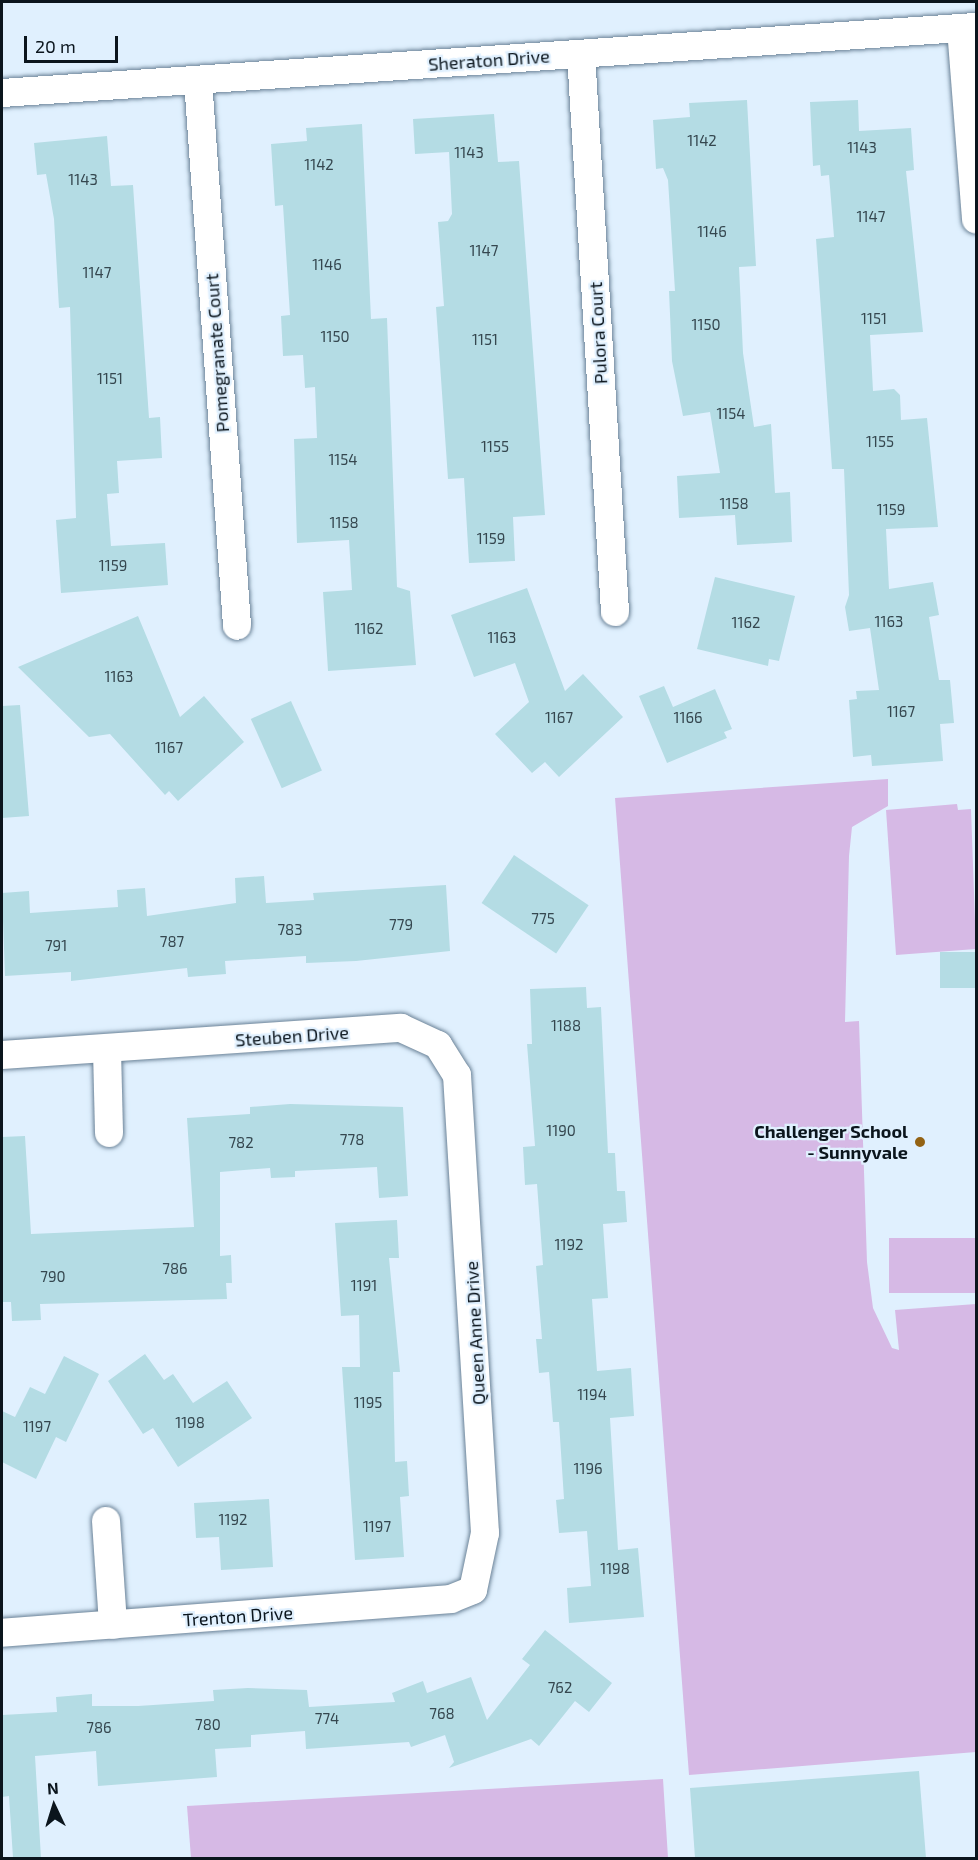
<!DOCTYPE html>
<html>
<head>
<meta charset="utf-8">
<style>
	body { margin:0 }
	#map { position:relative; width:978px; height:1860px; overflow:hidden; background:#e0f0fe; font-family:"Exo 2",sans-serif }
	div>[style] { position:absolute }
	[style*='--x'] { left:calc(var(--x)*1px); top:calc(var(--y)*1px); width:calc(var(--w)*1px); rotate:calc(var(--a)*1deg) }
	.green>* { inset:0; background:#d6b9e5; transform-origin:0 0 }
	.building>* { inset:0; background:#b4dce4; transform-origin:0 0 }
	.roads { filter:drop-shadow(0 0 2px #6a8297) drop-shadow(0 0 2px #6a8297) }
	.street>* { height:28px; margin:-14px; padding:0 14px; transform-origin:14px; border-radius:14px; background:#fff }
	.dots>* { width:16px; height:16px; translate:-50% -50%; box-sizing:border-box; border:3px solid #e0f0fe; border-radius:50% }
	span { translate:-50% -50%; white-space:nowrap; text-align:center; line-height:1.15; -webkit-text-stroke:4.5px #e0f0fe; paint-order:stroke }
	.number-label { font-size:15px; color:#35474f }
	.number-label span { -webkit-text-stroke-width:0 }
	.street-label { font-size:18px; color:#0b151d }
	.poi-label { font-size:18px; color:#0b151d; font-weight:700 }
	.right { translate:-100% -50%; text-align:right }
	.frame { position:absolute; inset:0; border:3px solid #0b151d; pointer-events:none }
	.north { position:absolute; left:24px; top:1776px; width:60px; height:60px; -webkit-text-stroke:4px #e0f0fe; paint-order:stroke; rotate:356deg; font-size:16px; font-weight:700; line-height:24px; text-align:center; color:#0b151d }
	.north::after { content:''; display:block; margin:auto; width:21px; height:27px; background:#0b151d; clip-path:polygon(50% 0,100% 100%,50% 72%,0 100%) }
	.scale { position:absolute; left:24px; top:36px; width:94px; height:27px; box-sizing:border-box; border:3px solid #0b151d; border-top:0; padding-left:8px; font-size:18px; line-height:21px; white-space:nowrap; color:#0b151d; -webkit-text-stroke:4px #e0f0fe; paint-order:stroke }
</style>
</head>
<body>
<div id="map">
	<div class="green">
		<div style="clip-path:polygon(888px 779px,888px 806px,852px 827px,849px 856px,845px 1022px,859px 1021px,867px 1262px,873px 1308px,892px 1348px,899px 1350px,895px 1310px,976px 1304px,976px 1752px,689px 1775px,615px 798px)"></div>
		<div style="clip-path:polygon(957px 804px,958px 810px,971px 809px,976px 949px,896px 955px,886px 810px)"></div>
		<div style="left:976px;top:1238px;width:55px;height:87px;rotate:90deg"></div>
		<div style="clip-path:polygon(663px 1779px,668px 1858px,191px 1858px,187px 1806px)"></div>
	</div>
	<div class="building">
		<div style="clip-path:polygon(747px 100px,756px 266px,739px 267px,743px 353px,754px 427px,771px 424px,775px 493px,790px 492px,792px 542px,737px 545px,735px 515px,679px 518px,677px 476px,720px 473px,710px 412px,683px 416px,672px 361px,669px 291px,675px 291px,668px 180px,663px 168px,656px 169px,653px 120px,690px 117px,689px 103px)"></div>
		<div style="clip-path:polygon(858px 100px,859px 131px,911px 128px,914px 170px,906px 171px,923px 332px,870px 335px,873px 391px,894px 389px,900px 395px,901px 420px,927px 418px,938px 527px,886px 529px,889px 589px,933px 582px,939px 615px,929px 617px,939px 680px,950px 680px,954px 723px,940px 724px,943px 761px,872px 766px,871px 755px,853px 757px,849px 700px,857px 699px,856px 691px,879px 690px,870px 628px,849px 631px,845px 607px,849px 595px,844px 469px,832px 469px,816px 239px,834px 237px,829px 175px,821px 176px,820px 165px,813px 166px,810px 102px)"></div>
		<div style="clip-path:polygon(494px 114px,498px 162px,519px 161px,545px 515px,513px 517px,515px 561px,469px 563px,464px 478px,448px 479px,436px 307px,444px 306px,438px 222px,448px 221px,452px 214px,449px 152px,415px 154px,413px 119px)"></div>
		<div style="clip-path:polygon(362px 124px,371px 319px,387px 318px,397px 587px,410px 591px,416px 665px,328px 671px,323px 592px,352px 590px,349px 540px,297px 543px,294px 439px,317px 438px,315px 387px,305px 388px,303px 355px,283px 356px,281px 316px,290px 315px,283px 205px,275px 206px,271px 144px,307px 141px,306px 128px)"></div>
		<div style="clip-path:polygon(107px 136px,111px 186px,133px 185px,149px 418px,160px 417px,162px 458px,117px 461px,119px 493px,107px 494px,111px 546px,165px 543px,168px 585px,61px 593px,56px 520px,76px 518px,70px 307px,59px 308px,54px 219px,46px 174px,37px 175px,34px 143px)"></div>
		<div style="clip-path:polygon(715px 577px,795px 596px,779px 661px,769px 659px,768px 666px,697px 649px)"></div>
		<div style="clip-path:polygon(527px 588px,565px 691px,583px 674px,623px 717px,559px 777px,545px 762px,532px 773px,495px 734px,529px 702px,515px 663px,474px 677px,451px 615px)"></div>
		<div style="clip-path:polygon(138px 616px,180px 717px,204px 696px,244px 742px,178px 801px,169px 791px,165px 795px,110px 734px,89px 737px,18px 667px)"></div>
		<div style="clip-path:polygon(664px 686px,673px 707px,715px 689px,732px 729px,724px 732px,727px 738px,667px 763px,639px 696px)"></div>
		<div style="left:291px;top:701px;width:76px;height:44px;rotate:66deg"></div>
		<div style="clip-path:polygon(20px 705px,29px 816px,2px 818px,2px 706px)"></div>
		<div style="left:514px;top:855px;width:90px;height:58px;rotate:34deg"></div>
		<div style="clip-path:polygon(264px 876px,266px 903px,314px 900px,313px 893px,446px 885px,450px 951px,356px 961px,306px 963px,306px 956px,225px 961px,226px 974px,188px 977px,187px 968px,71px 981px,71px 972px,5px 976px,2px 893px,29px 891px,30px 913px,118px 907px,117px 890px,145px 888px,147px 916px,236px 903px,235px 878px)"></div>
		<div style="left:976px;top:952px;width:36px;height:36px;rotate:90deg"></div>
		<div style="clip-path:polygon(586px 987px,587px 1008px,601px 1007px,608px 1153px,615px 1153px,617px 1191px,625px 1191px,627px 1222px,603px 1224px,608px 1298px,592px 1299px,597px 1371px,631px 1368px,634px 1416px,610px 1418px,618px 1550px,638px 1548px,644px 1617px,569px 1623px,567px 1588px,591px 1586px,587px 1531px,559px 1533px,556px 1500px,564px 1499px,559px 1422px,553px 1422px,549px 1372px,539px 1373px,536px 1339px,542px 1339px,536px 1266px,543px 1265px,537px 1184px,525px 1185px,523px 1147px,535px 1146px,527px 1044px,532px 1044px,530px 989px)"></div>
		<div style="clip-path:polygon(290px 1104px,403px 1107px,408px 1196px,379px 1198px,377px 1167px,295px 1171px,295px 1177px,271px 1178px,270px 1168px,220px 1172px,220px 1256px,231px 1255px,232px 1283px,226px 1283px,227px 1299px,40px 1304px,41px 1320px,12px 1321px,11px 1302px,2px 1302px,2px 1137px,25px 1136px,31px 1234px,194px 1227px,187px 1118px,250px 1114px,250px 1107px)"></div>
		<div style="clip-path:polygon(397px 1220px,399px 1258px,389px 1258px,400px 1372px,393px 1372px,395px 1462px,407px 1461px,409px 1496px,400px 1497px,404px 1557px,355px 1560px,342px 1367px,360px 1367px,359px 1315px,341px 1316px,335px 1223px)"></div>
		<div style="clip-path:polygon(145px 1354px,164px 1380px,173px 1374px,193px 1403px,227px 1381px,252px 1418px,178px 1467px,153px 1428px,143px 1434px,108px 1381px)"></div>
		<div style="clip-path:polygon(64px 1356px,99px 1374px,66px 1442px,56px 1437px,36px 1479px,2px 1462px,2px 1411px,15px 1417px,30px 1387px,45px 1394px)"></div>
		<div style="clip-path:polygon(269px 1499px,273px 1567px,221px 1570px,219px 1537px,196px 1538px,194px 1503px)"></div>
		<div style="clip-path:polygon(545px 1630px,612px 1683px,589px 1712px,575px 1701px,539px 1746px,531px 1739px,449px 1768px,454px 1762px,445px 1735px,411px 1747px,409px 1742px,306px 1749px,305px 1731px,251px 1735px,251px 1747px,215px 1749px,217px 1777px,98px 1786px,96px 1751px,35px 1756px,41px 1858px,13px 1858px,9px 1796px,2px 1797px,2px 1715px,57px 1712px,56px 1697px,92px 1694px,92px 1706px,138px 1706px,214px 1701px,213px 1690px,248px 1688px,307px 1690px,309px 1707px,395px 1702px,392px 1693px,423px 1681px,427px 1693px,471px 1677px,487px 1720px,530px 1665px,522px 1659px)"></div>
		<div style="clip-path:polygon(919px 1771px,926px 1858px,695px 1858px,690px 1788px)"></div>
	</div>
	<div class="roads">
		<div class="street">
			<div style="--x:961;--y:28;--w:192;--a:85.5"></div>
			<div style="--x:581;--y:54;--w:559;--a:86.51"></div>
			<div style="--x:198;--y:80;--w:547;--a:85.91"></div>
			<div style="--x:2;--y:93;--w:976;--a:-3.88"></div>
			<div style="--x:107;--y:1050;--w:83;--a:88.6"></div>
			<div style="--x:2;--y:1055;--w:400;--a:-3.9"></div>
			<div style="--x:401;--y:1028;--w:41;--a:24.7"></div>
			<div style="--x:438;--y:1045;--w:36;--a:58"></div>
			<div style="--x:457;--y:1075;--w:459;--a:86.5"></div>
			<div style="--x:485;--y:1533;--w:58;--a:101.9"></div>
			<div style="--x:473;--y:1590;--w:24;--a:158"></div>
			<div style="--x:451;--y:1599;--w:450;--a:175.7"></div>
			<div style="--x:106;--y:1521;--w:104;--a:86.1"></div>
		</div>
	</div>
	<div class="dots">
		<div style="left:920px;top:1142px;background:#936213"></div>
	</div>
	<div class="number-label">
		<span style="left:702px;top:141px">1142</span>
		<span style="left:862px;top:148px">1143</span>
		<span style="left:469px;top:153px">1143</span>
		<span style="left:319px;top:165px">1142</span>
		<span style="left:83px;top:180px">1143</span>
		<span style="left:871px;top:217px">1147</span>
		<span style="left:712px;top:232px">1146</span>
		<span style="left:484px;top:251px">1147</span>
		<span style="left:327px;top:265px">1146</span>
		<span style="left:97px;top:273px">1147</span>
		<span style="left:874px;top:319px">1151</span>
		<span style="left:706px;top:325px">1150</span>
		<span style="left:335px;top:337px">1150</span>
		<span style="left:485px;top:340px">1151</span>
		<span style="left:110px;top:379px">1151</span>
		<span style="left:731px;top:414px">1154</span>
		<span style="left:880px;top:442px">1155</span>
		<span style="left:495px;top:447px">1155</span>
		<span style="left:343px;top:460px">1154</span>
		<span style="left:734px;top:504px">1158</span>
		<span style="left:891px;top:510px">1159</span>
		<span style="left:344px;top:523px">1158</span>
		<span style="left:491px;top:539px">1159</span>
		<span style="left:113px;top:566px">1159</span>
		<span style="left:889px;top:622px">1163</span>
		<span style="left:746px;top:623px">1162</span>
		<span style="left:369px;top:629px">1162</span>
		<span style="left:502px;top:638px">1163</span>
		<span style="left:119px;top:677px">1163</span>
		<span style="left:901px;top:712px">1167</span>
		<span style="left:559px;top:718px">1167</span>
		<span style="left:688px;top:718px">1166</span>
		<span style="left:169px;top:748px">1167</span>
		<span style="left:543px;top:919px">775</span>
		<span style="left:401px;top:925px">779</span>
		<span style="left:290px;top:930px">783</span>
		<span style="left:172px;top:942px">787</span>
		<span style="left:56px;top:946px">791</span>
		<span style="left:566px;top:1026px">1188</span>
		<span style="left:561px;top:1131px">1190</span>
		<span style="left:352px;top:1140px">778</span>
		<span style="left:241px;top:1143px">782</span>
		<span style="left:569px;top:1245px">1192</span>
		<span style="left:175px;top:1269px">786</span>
		<span style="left:53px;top:1277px">790</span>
		<span style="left:364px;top:1286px">1191</span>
		<span style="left:592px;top:1395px">1194</span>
		<span style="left:368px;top:1403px">1195</span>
		<span style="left:190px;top:1423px">1198</span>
		<span style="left:37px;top:1427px">1197</span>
		<span style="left:588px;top:1469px">1196</span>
		<span style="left:233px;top:1520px">1192</span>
		<span style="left:377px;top:1527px">1197</span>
		<span style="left:615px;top:1569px">1198</span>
		<span style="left:560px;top:1688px">762</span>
		<span style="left:442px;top:1714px">768</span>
		<span style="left:327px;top:1719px">774</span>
		<span style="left:208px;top:1725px">780</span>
		<span style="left:99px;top:1728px">786</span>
	</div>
	<div class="street-label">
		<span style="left:489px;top:60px;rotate:-4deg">Sheraton Drive</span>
		<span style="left:598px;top:333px;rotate:-93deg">Pulora Court</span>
		<span style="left:217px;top:353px;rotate:-94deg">Pomegranate Court</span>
		<span style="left:292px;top:1036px;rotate:-4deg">Steuben Drive</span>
		<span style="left:475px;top:1333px;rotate:-93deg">Queen Anne Drive</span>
		<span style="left:238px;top:1616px;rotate:-4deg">Trenton Drive</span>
	</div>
	<div class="poi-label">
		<span class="right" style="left:908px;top:1142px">Challenger School<br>- Sunnyvale</span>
	</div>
	<div class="frame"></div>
	<div class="north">N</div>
	<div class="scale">20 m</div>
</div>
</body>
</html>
